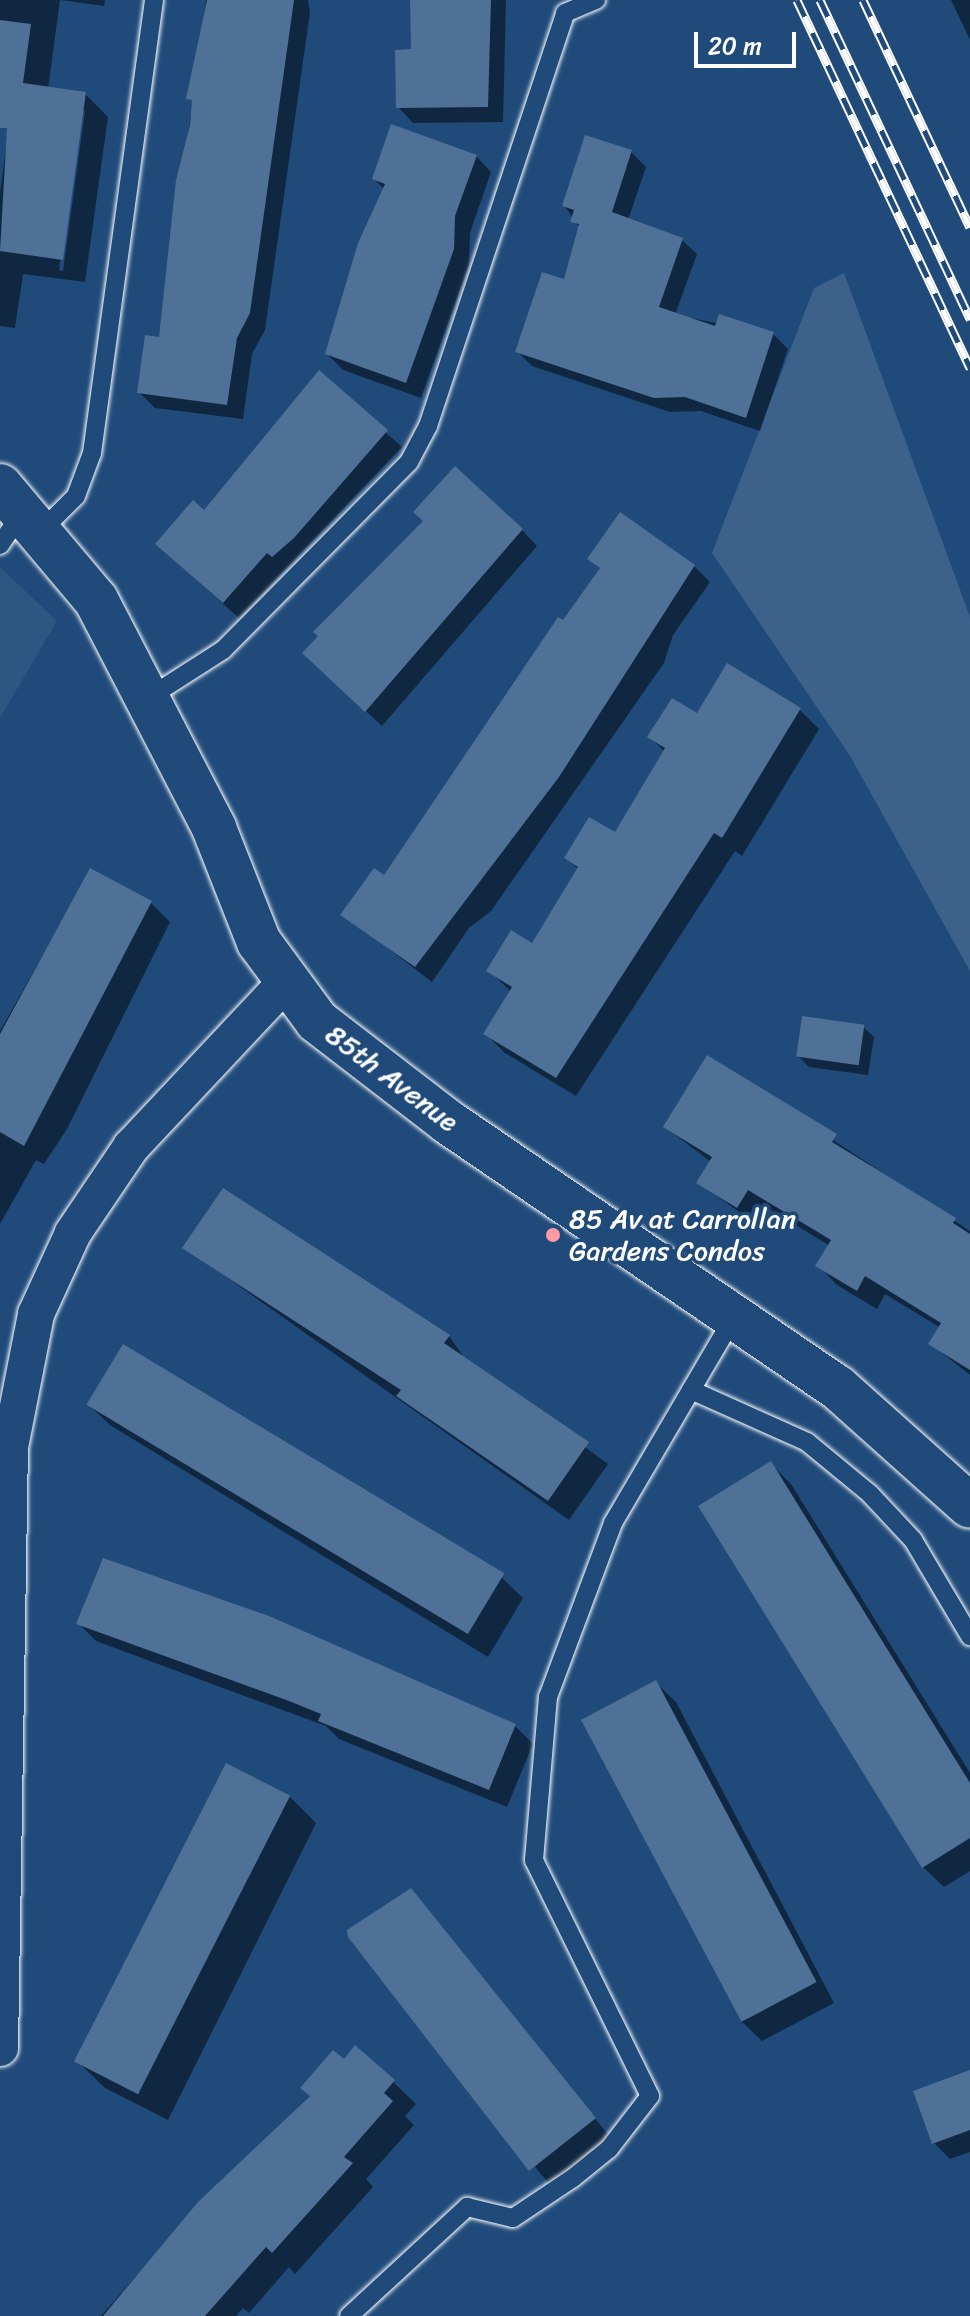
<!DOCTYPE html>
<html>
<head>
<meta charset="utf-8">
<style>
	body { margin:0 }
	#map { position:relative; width:970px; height:2316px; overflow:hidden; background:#1f4a7a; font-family:Sriracha,sans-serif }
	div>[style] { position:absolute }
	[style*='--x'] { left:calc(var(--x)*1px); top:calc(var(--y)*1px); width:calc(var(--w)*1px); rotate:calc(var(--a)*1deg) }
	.built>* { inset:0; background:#2e5683 }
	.green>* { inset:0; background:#3c618b }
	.shadow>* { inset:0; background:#0007; transform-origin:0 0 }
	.building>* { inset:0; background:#507197; transform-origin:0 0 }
	.roads { filter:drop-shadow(0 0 2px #fff) drop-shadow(0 0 2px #fff) }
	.service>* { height:18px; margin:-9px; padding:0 9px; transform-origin:9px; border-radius:9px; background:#1f4a7a }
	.minor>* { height:36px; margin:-18px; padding:0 18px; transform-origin:18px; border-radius:18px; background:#1f4a7a }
	.tertiary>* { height:44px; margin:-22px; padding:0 22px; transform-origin:22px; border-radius:22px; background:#1f4a7a }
	.rail>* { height:9px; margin-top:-4.5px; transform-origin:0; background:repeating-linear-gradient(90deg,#1f4a7a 0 18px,#fff 0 36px); box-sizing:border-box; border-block:2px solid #fff }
	.dots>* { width:22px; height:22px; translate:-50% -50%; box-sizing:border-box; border:4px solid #1f4a7a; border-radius:50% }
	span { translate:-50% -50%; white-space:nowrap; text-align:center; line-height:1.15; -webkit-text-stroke:7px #1f4a7a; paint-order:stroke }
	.street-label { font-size:28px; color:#fff }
	.poi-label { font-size:28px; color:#fff }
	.left { translate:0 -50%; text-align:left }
	.scale { position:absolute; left:694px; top:32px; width:102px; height:36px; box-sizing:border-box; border:4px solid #fff; border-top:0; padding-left:10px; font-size:24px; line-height:28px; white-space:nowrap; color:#fff; -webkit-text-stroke:6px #1f4a7a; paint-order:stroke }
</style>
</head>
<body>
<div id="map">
	<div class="built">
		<div style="clip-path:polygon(0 567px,57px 621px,0 718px)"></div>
	</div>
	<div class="green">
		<div style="clip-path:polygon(844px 273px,970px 617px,970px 971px,850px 756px,712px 553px,814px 288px)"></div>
	</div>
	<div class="shadow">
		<div style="clip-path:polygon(evenodd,0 0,105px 0,104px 6px,60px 0,48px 89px,85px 94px,108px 117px,85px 282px,23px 274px,15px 328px,0 326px,0 192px,10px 120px,0 119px,0 0,81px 111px,85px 111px,63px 271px,59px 270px,81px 111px)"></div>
		<div style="clip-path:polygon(206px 0,308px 0,310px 12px,265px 330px,252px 354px,243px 419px,155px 408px,139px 392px,161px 340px)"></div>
		<div style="clip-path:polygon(412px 0,506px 0,503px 122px,413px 123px,398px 107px,413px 51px)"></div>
		<div style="clip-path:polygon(951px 0,970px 0,970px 40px)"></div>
		<div style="clip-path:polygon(631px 152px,646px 167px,628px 220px,682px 240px,697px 254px,675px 315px,773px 334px,788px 349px,760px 431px,701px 411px,670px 412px,532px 366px,518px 352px,565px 282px,580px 228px,564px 205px)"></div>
		<div style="clip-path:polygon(476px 156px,491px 172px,470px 233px,469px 265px,421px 398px,343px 370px,327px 354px,385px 190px,374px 179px)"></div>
		<div style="clip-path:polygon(319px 373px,402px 447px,239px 618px,173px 559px)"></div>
		<div style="clip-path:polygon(522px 530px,537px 546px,382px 726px,320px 669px)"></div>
		<div style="clip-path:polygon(590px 559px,694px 566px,710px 582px,673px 635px,664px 663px,491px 911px,469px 928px,432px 982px,343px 914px,385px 878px,601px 570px)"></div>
		<div style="clip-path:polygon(800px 710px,819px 729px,742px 856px,735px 851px,576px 1096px,505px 1053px,486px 1034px,511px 992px,489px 970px,532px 946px,579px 870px,567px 858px,616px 835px,665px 752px,650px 737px)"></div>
		<div style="clip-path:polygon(90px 871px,150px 902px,170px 922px,67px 1129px,44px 1164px,36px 1160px,0 1224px,0 1031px)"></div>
		<div style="clip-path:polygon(863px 1027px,874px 1037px,868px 1075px,809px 1067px,798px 1056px)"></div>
		<div style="clip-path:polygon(708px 1057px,970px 1231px,970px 1375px,931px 1344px,941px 1328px,885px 1294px,877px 1309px,837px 1285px,818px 1265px,830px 1246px,768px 1208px,757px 1225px,699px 1183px,711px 1162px,665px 1127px)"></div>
		<div style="clip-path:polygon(184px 1247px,449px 1336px,466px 1360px,608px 1464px,569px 1520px)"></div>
		<div style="clip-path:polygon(124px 1347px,502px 1578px,523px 1598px,488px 1657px,110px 1425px,89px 1405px)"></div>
		<div style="clip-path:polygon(771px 1464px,791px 1484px,970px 1773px,970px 1871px,944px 1887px,923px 1867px)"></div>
		<div style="clip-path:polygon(78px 1623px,515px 1726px,533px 1744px,507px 1807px,339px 1739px,326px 1726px,96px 1641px)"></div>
		<div style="clip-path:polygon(655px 1682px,676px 1702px,834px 2003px,762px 2041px,741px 2021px)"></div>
		<div style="clip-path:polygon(289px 1796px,316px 1823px,168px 2120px,105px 2088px,78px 2062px)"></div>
		<div style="left:410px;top:1890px;width:318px;height:77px;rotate:51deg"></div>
		<div style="clip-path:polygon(344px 2062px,393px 2082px,416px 2104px,405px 2116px,414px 2125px,366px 2179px,373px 2187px,295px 2274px,289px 2267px,249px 2313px,243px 2308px,236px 2316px,101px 2316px,200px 2204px)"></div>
		<div style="clip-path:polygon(970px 2072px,970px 2152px,950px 2159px,934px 2143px)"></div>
	</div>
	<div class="building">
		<div style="clip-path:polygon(207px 0,294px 0,250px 313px,237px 338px,227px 405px,137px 393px,145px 335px,159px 337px,176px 180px,190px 125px,192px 100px,186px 99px)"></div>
		<div style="clip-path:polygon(410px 0,491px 0,488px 107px,396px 108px,395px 50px,411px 49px)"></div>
		<div style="clip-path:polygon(0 20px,31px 24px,23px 83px,86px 92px,63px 260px,0 251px,7px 128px,0 128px)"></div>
		<div style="clip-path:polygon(391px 124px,477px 155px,455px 216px,454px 249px,406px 383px,325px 354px,358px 243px,385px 184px,372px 179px)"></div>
		<div style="clip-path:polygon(585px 135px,632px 150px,612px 212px,683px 238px,659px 307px,715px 326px,719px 314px,774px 332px,746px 418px,685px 397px,654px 398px,515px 352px,542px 272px,564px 279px,579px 224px,570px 222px,574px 210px,562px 206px)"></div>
		<div style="clip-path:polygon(319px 370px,388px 430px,294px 538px,272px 557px,267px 553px,223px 603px,155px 544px,193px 500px,204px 510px)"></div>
		<div style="clip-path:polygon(455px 466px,523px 529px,365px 712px,302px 653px,318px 636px,313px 632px,423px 521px,413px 512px)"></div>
		<div style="clip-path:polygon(620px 512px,695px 565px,559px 777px,415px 967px,340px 915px,374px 868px,384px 875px,558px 617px,563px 620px,600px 568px,587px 559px)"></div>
		<div style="clip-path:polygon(727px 663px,801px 708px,722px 838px,714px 833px,556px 1078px,483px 1034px,512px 987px,486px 971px,511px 930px,532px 943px,578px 867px,564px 858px,589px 817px,615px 832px,665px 748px,647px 737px,672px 698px,697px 713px)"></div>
		<div style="clip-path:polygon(90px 868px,152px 901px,24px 1146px,0 1132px,0 1034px)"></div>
		<div style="left:802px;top:1016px;width:63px;height:41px;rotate:8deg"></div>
		<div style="clip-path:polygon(707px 1055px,837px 1134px,832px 1142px,956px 1218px,953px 1223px,970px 1234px,970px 1370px,928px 1344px,941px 1323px,865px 1276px,857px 1291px,815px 1266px,831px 1240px,748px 1190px,737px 1208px,696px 1183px,712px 1157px,663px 1127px)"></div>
		<div style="clip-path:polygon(223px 1188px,450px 1335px,444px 1343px,589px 1442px,548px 1501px,396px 1396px,401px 1390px,182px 1248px)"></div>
		<div style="left:123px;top:1344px;width:445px;height:71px;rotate:31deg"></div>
		<div style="clip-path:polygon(771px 1461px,970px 1783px,970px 1838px,922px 1868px,698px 1506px)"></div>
		<div style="clip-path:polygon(103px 1558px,269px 1616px,516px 1724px,489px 1790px,318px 1721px,321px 1714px,289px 1701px,76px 1624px)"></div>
		<div style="left:656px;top:1680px;width:342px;height:85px;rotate:62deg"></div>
		<div style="left:226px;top:1763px;width:72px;height:335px;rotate:27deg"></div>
		<div style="clip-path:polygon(411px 1888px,596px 2118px,529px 2171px,348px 1937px,347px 1930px)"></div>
		<div style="clip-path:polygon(355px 2045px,395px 2080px,384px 2093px,393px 2101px,344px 2157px,353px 2163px,272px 2253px,266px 2247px,205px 2316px,103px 2316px,198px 2202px,310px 2096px,300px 2088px,333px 2050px,344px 2059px)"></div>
		<div style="clip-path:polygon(970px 2070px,970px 2130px,932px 2144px,913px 2091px)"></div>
	</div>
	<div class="roads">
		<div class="service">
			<div style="--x:42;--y:530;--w:48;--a:-45"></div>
			<div style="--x:76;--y:496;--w:46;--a:-69.6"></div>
			<div style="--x:92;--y:453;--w:457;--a:-82.2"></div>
			<div style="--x:0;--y:545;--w:41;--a:-55.9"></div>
			<div style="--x:148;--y:698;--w:89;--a:-32.6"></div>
			<div style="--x:223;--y:650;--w:264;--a:-45.3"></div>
			<div style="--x:409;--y:462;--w:41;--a:-62.2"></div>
			<div style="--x:428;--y:426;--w:435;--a:-71.6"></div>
			<div style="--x:565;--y:13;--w:34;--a:-23"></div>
			<div style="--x:691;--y:1390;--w:127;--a:24.1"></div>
			<div style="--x:807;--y:1442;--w:82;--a:39.5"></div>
			<div style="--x:870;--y:1494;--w:63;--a:46.9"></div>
			<div style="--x:913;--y:1540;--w:112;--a:59.3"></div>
			<div style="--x:349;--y:2316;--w:161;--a:-42.7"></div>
			<div style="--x:467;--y:2207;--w:47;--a:13.4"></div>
			<div style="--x:513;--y:2218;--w:72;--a:-33.7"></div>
			<div style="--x:573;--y:2178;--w:46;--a:-38.9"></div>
			<div style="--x:609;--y:2149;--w:67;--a:-52.3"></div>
			<div style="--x:650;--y:2096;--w:263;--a:-116.2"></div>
			<div style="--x:534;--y:1860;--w:164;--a:-85.1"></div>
			<div style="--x:548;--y:1697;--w:186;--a:-69.5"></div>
			<div style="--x:613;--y:1523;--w:239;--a:-59.6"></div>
		</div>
		<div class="minor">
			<div style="--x:0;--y:2048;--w:601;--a:-89.05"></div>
			<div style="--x:10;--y:1447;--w:136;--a:-78.9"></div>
			<div style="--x:36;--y:1314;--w:89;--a:-65.4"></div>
			<div style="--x:73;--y:1233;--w:104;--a:-56"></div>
			<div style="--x:131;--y:1147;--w:226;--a:-46.8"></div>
		</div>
		<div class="tertiary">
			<div style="--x:0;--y:486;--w:149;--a:49.9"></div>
			<div style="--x:96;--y:600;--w:257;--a:62.6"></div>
			<div style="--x:214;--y:828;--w:123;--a:68.5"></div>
			<div style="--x:259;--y:942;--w:98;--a:53.7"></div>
			<div style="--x:317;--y:1021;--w:165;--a:37.6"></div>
			<div style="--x:448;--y:1122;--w:471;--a:34.3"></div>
			<div style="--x:837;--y:1387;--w:178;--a:41.8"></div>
		</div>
	</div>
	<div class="rail">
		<div style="--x:797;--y:0;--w:407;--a:64.8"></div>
		<div style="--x:820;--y:0;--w:353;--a:64.8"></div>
		<div style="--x:863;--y:0;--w:251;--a:64.8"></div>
	</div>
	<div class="dots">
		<div style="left:553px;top:1235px;background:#ff9aa2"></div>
	</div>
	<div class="street-label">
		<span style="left:392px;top:1078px;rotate:37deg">85th Avenue</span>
	</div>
	<div class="poi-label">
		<span class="left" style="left:569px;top:1235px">85 Av at Carrollan<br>Gardens Condos</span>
	</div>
	<div class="scale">20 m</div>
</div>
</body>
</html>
